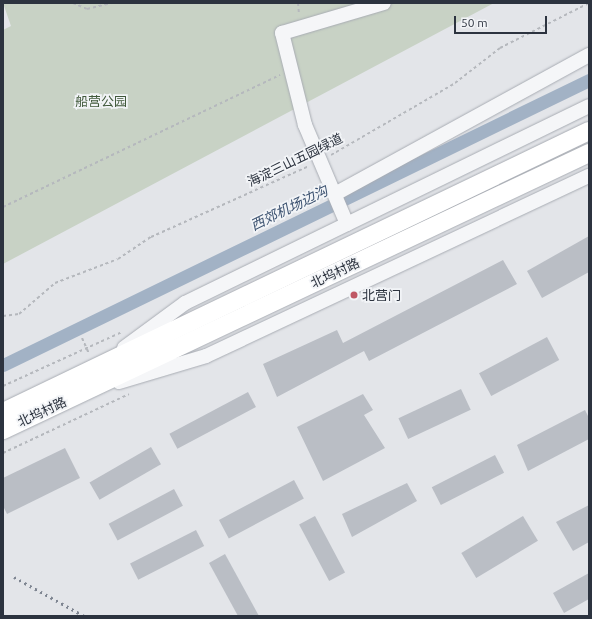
<!DOCTYPE html>
<html>
<head>
<meta charset="utf-8">
<style>
	body { margin:0 }
	#map { position:relative; width:592px; height:619px; overflow:hidden; background:#e3e5e9; font-family:Ubuntu,"Noto Sans SC",sans-serif }
	div>[style] { position:absolute }
	[style*='--x'] { left:calc(var(--x)*1px); top:calc(var(--y)*1px); width:calc(var(--w)*1px); rotate:calc(var(--a)*1deg) }
	.green>* { inset:0; background:#c8d2c5 }
	.canal>* { height:13px; margin:-6.5px; padding:0 6.5px; transform-origin:6.5px; border-radius:6.5px; background:#a2b2c5 }
	.building>* { inset:0; background:#babec5; transform-origin:0 0 }
	.path>* { height:2px; margin-top:-1px; transform-origin:0; background:repeating-linear-gradient(90deg,#b5b8bd 0 3px,transparent 0 6px) }
	.roads { filter:drop-shadow(0 0 1px #a8acb3) drop-shadow(0 0 1px #a8acb3) }
	.minor>* { height:14px; margin:-7px; padding:0 7px; transform-origin:7px; border-radius:7px; background:#f5f6f8 }
	.major>* { height:18px; margin:-9px; padding:0 9px; transform-origin:9px; border-radius:9px; background:#fff }
	.rail>* { height:3px; margin-top:-1.5px; transform-origin:0; background:repeating-linear-gradient(90deg,#7e8591 0 2px,transparent 0 6px) }
	.dots>* { width:11px; height:11px; translate:-50% -50%; box-sizing:border-box; border:2px solid #f2f4f7; border-radius:50% }
	span { translate:-50% -50%; white-space:nowrap; text-align:center; line-height:1.15; -webkit-text-stroke:3.5px #f2f4f7; paint-order:stroke }
	.park-label { font-size:13px; color:#40593b }
	.street-label { font-size:13px; color:#2c333f }
	.poi-label { font-size:13px; color:#2c333f }
	.left { translate:0 -50%; text-align:left }
	.water-label { font-size:14px; color:#3b516f; font-style:italic }
	.frame { position:absolute; inset:0; border:4px solid #2c333f; pointer-events:none }
	.scale { position:absolute; left:454px; top:16px; width:93px; height:18px; box-sizing:border-box; border:2px solid #2c333f; border-top:0; padding-left:5px; font-size:12px; line-height:14px; white-space:nowrap; color:#2c333f; -webkit-text-stroke:3px #f2f4f7; paint-order:stroke }
</style>
</head>
<body>
<div id="map">
	<div class="green">
		<div style="clip-path:polygon(3px 3px,494px 3px,3px 264px,3px 30px,11px 26px)"></div>
	</div>
	<div class="canal">
		<div style="--x:3;--y:365;--w:652;--a:-25.94"></div>
	</div>
	<div class="building">
		<div style="clip-path:polygon(589px 236px,589px 272px,542px 298px,527px 271px)"></div>
		<div style="clip-path:polygon(503px 260px,517px 284px,369px 361px,364px 351px,277px 397px,263px 364px,337px 330px,343px 343px)"></div>
		<div style="left:547px;top:337px;width:26px;height:77px;rotate:62deg"></div>
		<div style="left:461px;top:389px;width:23px;height:69px;rotate:65deg"></div>
		<div style="left:248px;top:392px;width:17px;height:89px;rotate:62deg"></div>
		<div style="clip-path:polygon(363px 394px,373px 410px,364px 415px,385px 448px,323px 481px,297px 427px)"></div>
		<div style="clip-path:polygon(585px 410px,589px 418px,589px 439px,528px 471px,517px 445px)"></div>
		<div style="left:151px;top:447px;width:20px;height:71px;rotate:60deg"></div>
		<div style="clip-path:polygon(65px 448px,80px 478px,7px 514px,3px 506px,3px 478px)"></div>
		<div style="left:495px;top:455px;width:20px;height:71px;rotate:63deg"></div>
		<div style="left:294px;top:480px;width:21px;height:85px;rotate:62deg"></div>
		<div style="clip-path:polygon(407px 483px,417px 501px,352px 537px,342px 514px)"></div>
		<div style="left:174px;top:489px;width:19px;height:74px;rotate:62deg"></div>
		<div style="clip-path:polygon(589px 505px,589px 542px,573px 551px,556px 522px)"></div>
		<div style="left:315px;top:516px;width:64px;height:18px;rotate:62deg"></div>
		<div style="left:523px;top:516px;width:29px;height:72px;rotate:59deg"></div>
		<div style="left:196px;top:530px;width:18px;height:74px;rotate:63deg"></div>
		<div style="clip-path:polygon(225px 554px,259px 616px,238px 616px,209px 563px)"></div>
		<div style="clip-path:polygon(589px 573px,589px 599px,564px 613px,553px 593px)"></div>
	</div>
	<div class="path">
		<div style="--x:73;--y:3;--w:15;--a:23"></div>
		<div style="--x:87;--y:9;--w:25;--a:-14"></div>
		<div style="--x:298;--y:3;--w:12;--a:85"></div>
		<div style="--x:331;--y:155;--w:143;--a:-30.1"></div>
		<div style="--x:455;--y:83;--w:57;--a:-37.9"></div>
		<div style="--x:500;--y:48;--w:100;--a:-26.8"></div>
		<div style="--x:3;--y:207;--w:307;--a:-25.5"></div>
		<div style="--x:3;--y:316;--w:16;--a:-7"></div>
		<div style="--x:19;--y:314;--w:48;--a:-40.7"></div>
		<div style="--x:55;--y:283;--w:67;--a:-20.9"></div>
		<div style="--x:118;--y:259;--w:40;--a:-34"></div>
		<div style="--x:151;--y:237;--w:173;--a:-24.2"></div>
		<div style="--x:82;--y:338;--w:17;--a:66"></div>
		<div style="--x:3;--y:386;--w:131;--a:-24.4"></div>
		<div style="--x:3;--y:453;--w:139;--a:-25.1"></div>
	</div>
	<div class="roads">
		<div class="minor">
			<div style="--x:335;--y:194;--w:290;--a:-28.7"></div>
			<div style="--x:347;--y:224;--w:108;--a:-113"></div>
			<div style="--x:305;--y:125;--w:95;--a:-104"></div>
			<div style="--x:282;--y:33;--w:106;--a:-16.4"></div>
			<div style="--x:124;--y:348;--w:76;--a:-36.4"></div>
			<div style="--x:185;--y:303;--w:449;--a:-26"></div>
			<div style="--x:119;--y:382;--w:91;--a:-16.6"></div>
			<div style="--x:206;--y:356;--w:423;--a:-25.2"></div>
		</div>
		<div class="major">
			<div style="--x:3;--y:412;--w:650;--a:-25.62"></div>
			<div style="--x:3;--y:430;--w:648;--a:-25.3"></div>
		</div>
	</div>
	<div class="rail">
		<div style="--x:14;--y:577;--w:80;--a:29.1"></div>
	</div>
	<div class="dots">
		<div style="left:354px;top:295px;background:#bf5764"></div>
	</div>
	<div class="park-label">
		<span style="left:101px;top:101px">船营公园</span>
	</div>
	<div class="street-label">
		<span style="left:295px;top:160px;rotate:-26deg">海淀三山五园绿道</span>
		<span style="left:335px;top:273px;rotate:-25deg">北坞村路</span>
		<span style="left:42px;top:412px;rotate:-25deg">北坞村路</span>
	</div>
	<div class="poi-label">
		<span class="left" style="left:362px;top:295px">北营门</span>
	</div>
	<div class="water-label">
		<span style="left:289px;top:208px;rotate:-26deg">西郊机场边沟</span>
	</div>
	<div class="frame"></div>
	<div class="scale">50 m</div>
</div>
</body>
</html>
